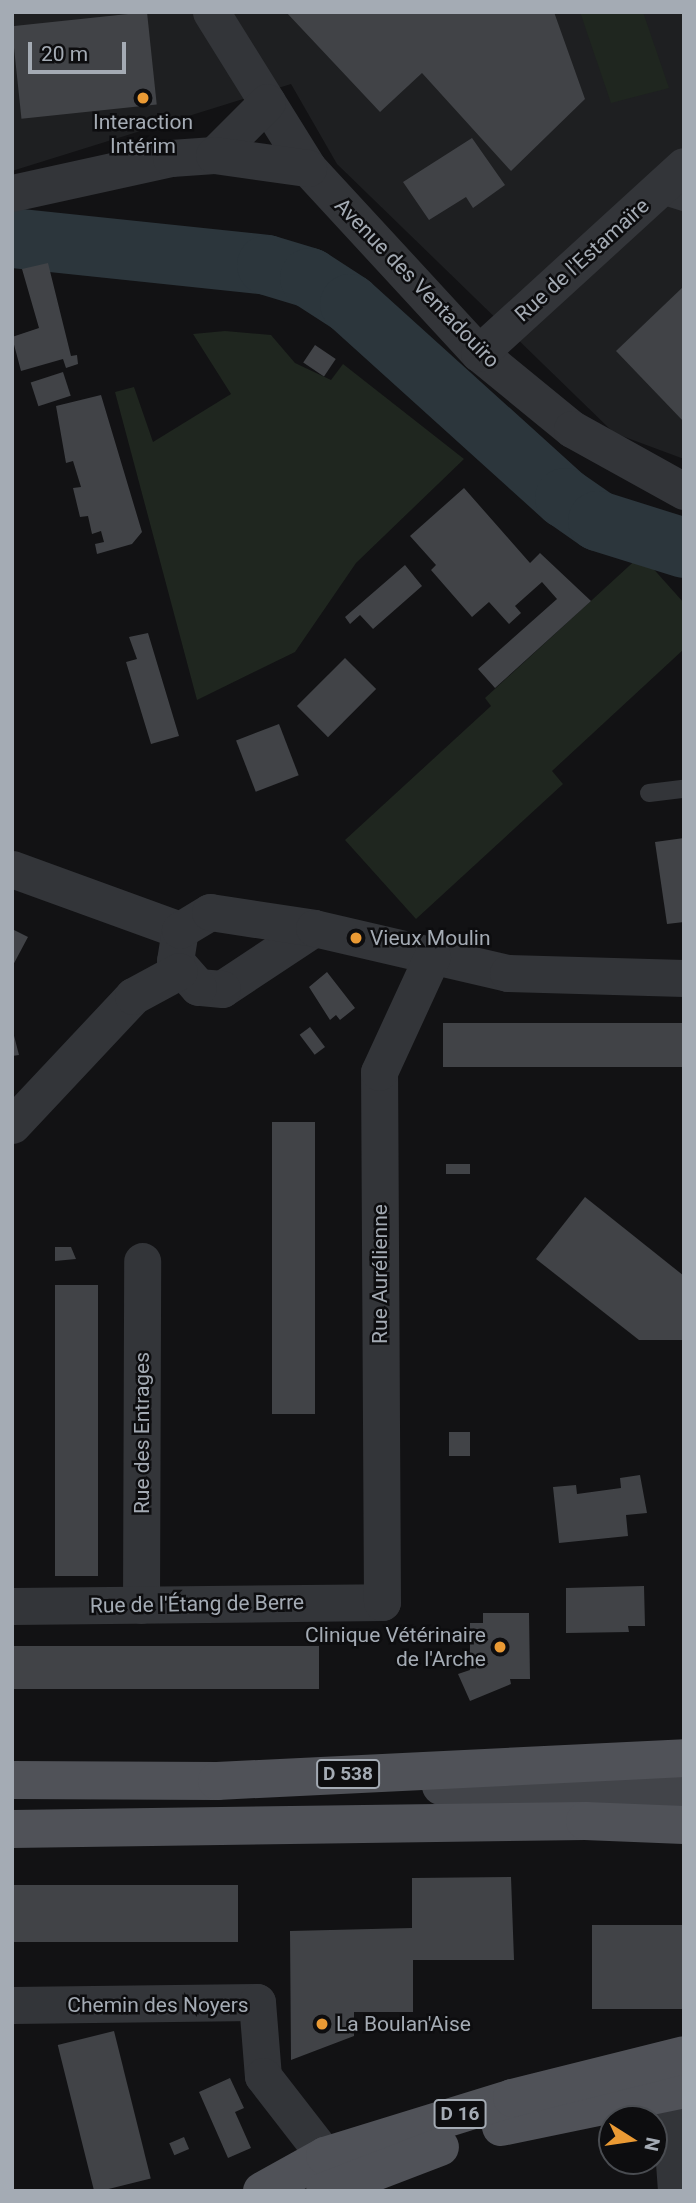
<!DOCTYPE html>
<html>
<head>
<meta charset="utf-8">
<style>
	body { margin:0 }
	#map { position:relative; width:696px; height:2203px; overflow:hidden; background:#121214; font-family:Roboto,sans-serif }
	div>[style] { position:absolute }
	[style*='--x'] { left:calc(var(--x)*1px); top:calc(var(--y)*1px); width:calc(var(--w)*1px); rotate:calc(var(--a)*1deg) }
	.built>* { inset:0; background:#1e1f21 }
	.green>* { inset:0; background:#1f261f }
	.river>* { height:60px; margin:-30px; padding:0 30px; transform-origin:30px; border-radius:30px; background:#2c363c }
	.building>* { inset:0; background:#414347; transform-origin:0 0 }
	.lane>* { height:18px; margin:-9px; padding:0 9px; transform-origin:9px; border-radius:9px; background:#333539 }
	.street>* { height:37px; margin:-18.5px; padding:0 18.5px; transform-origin:18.5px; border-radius:18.5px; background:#333539 }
	.secondary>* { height:38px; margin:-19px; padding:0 19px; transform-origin:19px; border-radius:19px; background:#424449 }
	.primary>* { height:38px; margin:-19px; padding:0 19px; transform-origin:19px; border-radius:19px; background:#505258 }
	.dots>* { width:19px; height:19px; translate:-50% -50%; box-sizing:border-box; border:4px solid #0d0d0f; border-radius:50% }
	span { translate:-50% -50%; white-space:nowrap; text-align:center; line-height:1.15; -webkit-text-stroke:5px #0d0d0f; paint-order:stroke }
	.shield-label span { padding:2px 5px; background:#0d0d0f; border:2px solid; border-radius:5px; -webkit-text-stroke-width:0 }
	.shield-label { font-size:19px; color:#a4abb4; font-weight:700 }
	.poi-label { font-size:21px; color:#a4abb4 }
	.left { translate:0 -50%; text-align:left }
	.right { translate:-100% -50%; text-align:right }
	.street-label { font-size:21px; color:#a4abb4 }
	.frame { position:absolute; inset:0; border:14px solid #a4abb4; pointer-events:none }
	.north { position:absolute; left:598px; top:2105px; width:70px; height:70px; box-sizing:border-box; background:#0d0d0f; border:2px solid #494c51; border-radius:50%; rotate:102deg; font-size:19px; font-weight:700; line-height:28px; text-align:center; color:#a4abb4 }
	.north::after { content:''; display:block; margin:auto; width:24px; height:32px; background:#ea9a34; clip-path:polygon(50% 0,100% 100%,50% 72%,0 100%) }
	.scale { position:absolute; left:28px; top:42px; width:98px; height:32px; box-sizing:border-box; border:4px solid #a4abb4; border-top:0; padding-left:9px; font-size:21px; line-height:24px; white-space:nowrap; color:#a4abb4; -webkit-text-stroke:5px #0d0d0f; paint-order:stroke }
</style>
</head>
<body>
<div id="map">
	<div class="built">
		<div style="clip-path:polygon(12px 12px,684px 12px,684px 459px,614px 433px,337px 164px,291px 84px,12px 171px)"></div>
	</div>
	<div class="green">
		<div style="clip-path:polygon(580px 12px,643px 12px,669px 88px,611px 103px)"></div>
		<div style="clip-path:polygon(225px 331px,271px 335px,295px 363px,331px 380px,343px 364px,464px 459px,356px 563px,295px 652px,197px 700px,115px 392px,134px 387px,153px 442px,231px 394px,193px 334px)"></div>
		<div style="clip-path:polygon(641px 555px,684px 603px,684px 649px,552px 771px,563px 784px,416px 919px,345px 840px,491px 706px,485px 698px)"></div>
	</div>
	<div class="river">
		<div style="--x:12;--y:238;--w:256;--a:6"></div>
		<div style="--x:267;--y:265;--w:45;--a:16.8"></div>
		<div style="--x:310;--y:278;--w:48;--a:33"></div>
		<div style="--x:350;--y:304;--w:290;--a:42.1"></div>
		<div style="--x:565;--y:498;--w:40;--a:34.9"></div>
		<div style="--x:598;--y:521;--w:90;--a:17.4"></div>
	</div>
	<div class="building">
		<div style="left:147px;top:12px;width:93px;height:136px;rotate:84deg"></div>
		<div style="clip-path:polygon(286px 12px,554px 12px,585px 99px,511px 171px,422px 73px,380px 112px)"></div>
		<div style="clip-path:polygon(472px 138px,505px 185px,473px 208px,466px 197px,429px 220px,403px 182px)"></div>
		<div style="clip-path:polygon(48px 263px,71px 356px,77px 355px,78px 364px,66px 368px,63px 359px,21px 371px,12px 337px,39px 328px,22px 269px)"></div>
		<div style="clip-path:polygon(684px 286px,684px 422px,616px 351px)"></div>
		<div style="left:315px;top:345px;width:25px;height:21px;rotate:34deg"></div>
		<div style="left:63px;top:372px;width:25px;height:34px;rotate:72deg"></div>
		<div style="clip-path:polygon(101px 395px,142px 532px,132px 544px,97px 554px,95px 544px,104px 542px,101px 531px,92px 534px,88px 516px,80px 517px,73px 488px,81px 487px,73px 461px,66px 463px,56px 406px)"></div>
		<div style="clip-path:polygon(464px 488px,530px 563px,540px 553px,591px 601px,495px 688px,478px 669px,557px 599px,542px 582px,515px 606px,521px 613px,509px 624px,489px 602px,472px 617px,431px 570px,436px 565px,410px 536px)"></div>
		<div style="clip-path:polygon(405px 565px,422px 586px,373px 629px,360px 615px,350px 624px,345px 617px)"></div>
		<div style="clip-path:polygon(148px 633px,179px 736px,151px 744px,126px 662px,137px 659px,129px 637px)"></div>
		<div style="left:345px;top:658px;width:44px;height:68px;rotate:45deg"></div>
		<div style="left:279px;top:724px;width:55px;height:46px;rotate:69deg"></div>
		<div style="clip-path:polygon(684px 838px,684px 922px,667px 924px,655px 842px)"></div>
		<div style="clip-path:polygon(12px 929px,28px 937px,12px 967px)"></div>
		<div style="clip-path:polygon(327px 972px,355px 1008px,340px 1020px,336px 1015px,330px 1020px,309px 987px)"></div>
		<div style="left:684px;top:1023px;width:44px;height:241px;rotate:90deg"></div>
		<div style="left:310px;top:1027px;width:25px;height:13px;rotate:53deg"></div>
		<div style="clip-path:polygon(12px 1028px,19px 1055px,12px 1056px)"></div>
		<div style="left:272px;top:1122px;width:43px;height:292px"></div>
		<div style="left:446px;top:1164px;width:24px;height:10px"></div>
		<div style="clip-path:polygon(585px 1197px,684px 1276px,684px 1340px,639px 1340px,536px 1259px)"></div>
		<div style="clip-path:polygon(55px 1247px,71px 1247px,76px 1259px,55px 1261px)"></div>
		<div style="left:55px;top:1285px;width:43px;height:291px"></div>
		<div style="left:449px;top:1432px;width:21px;height:24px"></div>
		<div style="clip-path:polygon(640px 1475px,647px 1513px,626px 1515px,628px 1536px,559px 1543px,553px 1487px,576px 1485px,577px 1494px,621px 1488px,620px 1478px)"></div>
		<div style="clip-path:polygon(644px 1586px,645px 1626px,628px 1626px,629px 1632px,566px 1633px,566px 1588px)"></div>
		<div style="clip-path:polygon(483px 1613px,529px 1613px,530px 1679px,510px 1679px,511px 1684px,470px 1701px,458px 1674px,470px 1670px,470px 1623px,483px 1623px)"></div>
		<div style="left:319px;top:1646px;width:43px;height:307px;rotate:90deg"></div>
		<div style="clip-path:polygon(511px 1877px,514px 1960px,413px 1960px,413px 2012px,354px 2012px,354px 2036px,291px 2060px,290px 1931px,412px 1928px,412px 1878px)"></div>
		<div style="left:238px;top:1885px;width:57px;height:226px;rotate:90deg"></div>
		<div style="left:684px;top:1925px;width:84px;height:92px;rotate:90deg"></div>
		<div style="left:114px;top:2031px;width:152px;height:58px;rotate:76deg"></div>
		<div style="clip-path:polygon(230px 2078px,244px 2108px,235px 2112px,251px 2148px,228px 2158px,199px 2092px)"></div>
		<div style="left:184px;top:2137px;width:13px;height:16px;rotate:67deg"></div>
	</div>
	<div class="lane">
		<div style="--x:654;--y:193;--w:31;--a:17"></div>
		<div style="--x:649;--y:793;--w:35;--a:-7"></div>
	</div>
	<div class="street">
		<div style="--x:211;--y:12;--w:184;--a:58.1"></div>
		<div style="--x:308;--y:168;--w:252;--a:47.3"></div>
		<div style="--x:479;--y:353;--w:120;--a:39.3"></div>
		<div style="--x:572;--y:429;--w:128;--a:29"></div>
		<div style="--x:214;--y:155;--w:75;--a:-45"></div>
		<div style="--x:12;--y:193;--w:163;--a:-12.4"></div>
		<div style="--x:171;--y:158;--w:43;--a:-4"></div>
		<div style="--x:214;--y:155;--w:95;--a:7.9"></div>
		<div style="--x:479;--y:353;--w:277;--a:-42.4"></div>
		<div style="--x:12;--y:869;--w:179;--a:20"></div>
		<div style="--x:314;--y:928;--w:110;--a:146.5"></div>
		<div style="--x:222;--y:989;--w:24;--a:-175"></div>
		<div style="--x:198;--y:987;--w:35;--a:-131"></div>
		<div style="--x:175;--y:961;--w:31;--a:-81"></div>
		<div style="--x:180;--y:930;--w:35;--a:-31"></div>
		<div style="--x:210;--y:912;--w:105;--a:8.7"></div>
		<div style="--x:314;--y:928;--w:199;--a:13.1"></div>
		<div style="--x:508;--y:973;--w:176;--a:1.6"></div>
		<div style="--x:12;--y:1125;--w:177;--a:-46.8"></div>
		<div style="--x:133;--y:996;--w:52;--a:-28.5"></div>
		<div style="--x:141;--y:1605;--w:344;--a:-89.8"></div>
		<div style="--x:12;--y:1606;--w:370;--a:-0.6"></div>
		<div style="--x:382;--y:1602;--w:530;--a:-90.32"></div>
		<div style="--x:379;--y:1072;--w:127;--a:-65.3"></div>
		<div style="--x:12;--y:2005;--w:245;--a:-0.7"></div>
		<div style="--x:257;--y:2002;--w:74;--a:85.4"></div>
		<div style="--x:263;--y:2076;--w:101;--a:52.2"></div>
		<div style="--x:667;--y:2062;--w:129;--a:86"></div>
	</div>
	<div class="secondary">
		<div style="--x:441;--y:1786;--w:243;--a:1.2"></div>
	</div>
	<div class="primary">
		<div style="--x:12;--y:1780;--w:205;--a:0.3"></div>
		<div style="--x:217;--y:1781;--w:468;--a:-2.8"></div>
		<div style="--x:12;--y:1829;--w:573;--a:-0.8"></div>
		<div style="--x:585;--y:1821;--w:99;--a:2.3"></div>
		<div style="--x:501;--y:2127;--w:187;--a:-11.7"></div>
		<div style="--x:262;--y:2191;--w:72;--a:-29.1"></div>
		<div style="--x:325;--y:2156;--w:196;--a:-17.2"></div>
		<div style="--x:512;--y:2098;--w:177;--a:-14"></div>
		<div style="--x:325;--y:2191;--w:123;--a:-20.9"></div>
	</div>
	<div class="dots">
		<div style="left:143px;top:98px;background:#ea9a34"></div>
		<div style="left:356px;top:938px;background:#ea9a34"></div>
		<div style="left:500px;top:1647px;background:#ea9a34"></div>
		<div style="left:322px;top:2024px;background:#ea9a34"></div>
	</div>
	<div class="shield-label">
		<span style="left:348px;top:1774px">D 538</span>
		<span style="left:460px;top:2114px">D 16</span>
	</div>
	<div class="poi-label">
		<span style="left:143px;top:134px">Interaction<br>Intérim</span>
		<span class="left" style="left:370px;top:938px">Vieux Moulin</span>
		<span class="right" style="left:486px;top:1647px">Clinique Vétérinaire<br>de l'Arche</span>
		<span class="left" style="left:336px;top:2024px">La Boulan'Aise</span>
	</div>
	<div class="street-label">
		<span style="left:582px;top:260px;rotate:-42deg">Rue de l'Estamaïre</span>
		<span style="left:417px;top:283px;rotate:46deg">Avenue des Ventadouïro</span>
		<span style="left:380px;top:1274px;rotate:-90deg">Rue Aurélienne</span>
		<span style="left:142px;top:1433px;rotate:-90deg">Rue des Entrages</span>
		<span style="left:197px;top:1604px;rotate:-1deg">Rue de l'Étang de Berre</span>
		<span style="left:158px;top:2005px">Chemin des Noyers</span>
	</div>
	<div class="frame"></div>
	<div class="north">N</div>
	<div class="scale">20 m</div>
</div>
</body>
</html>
